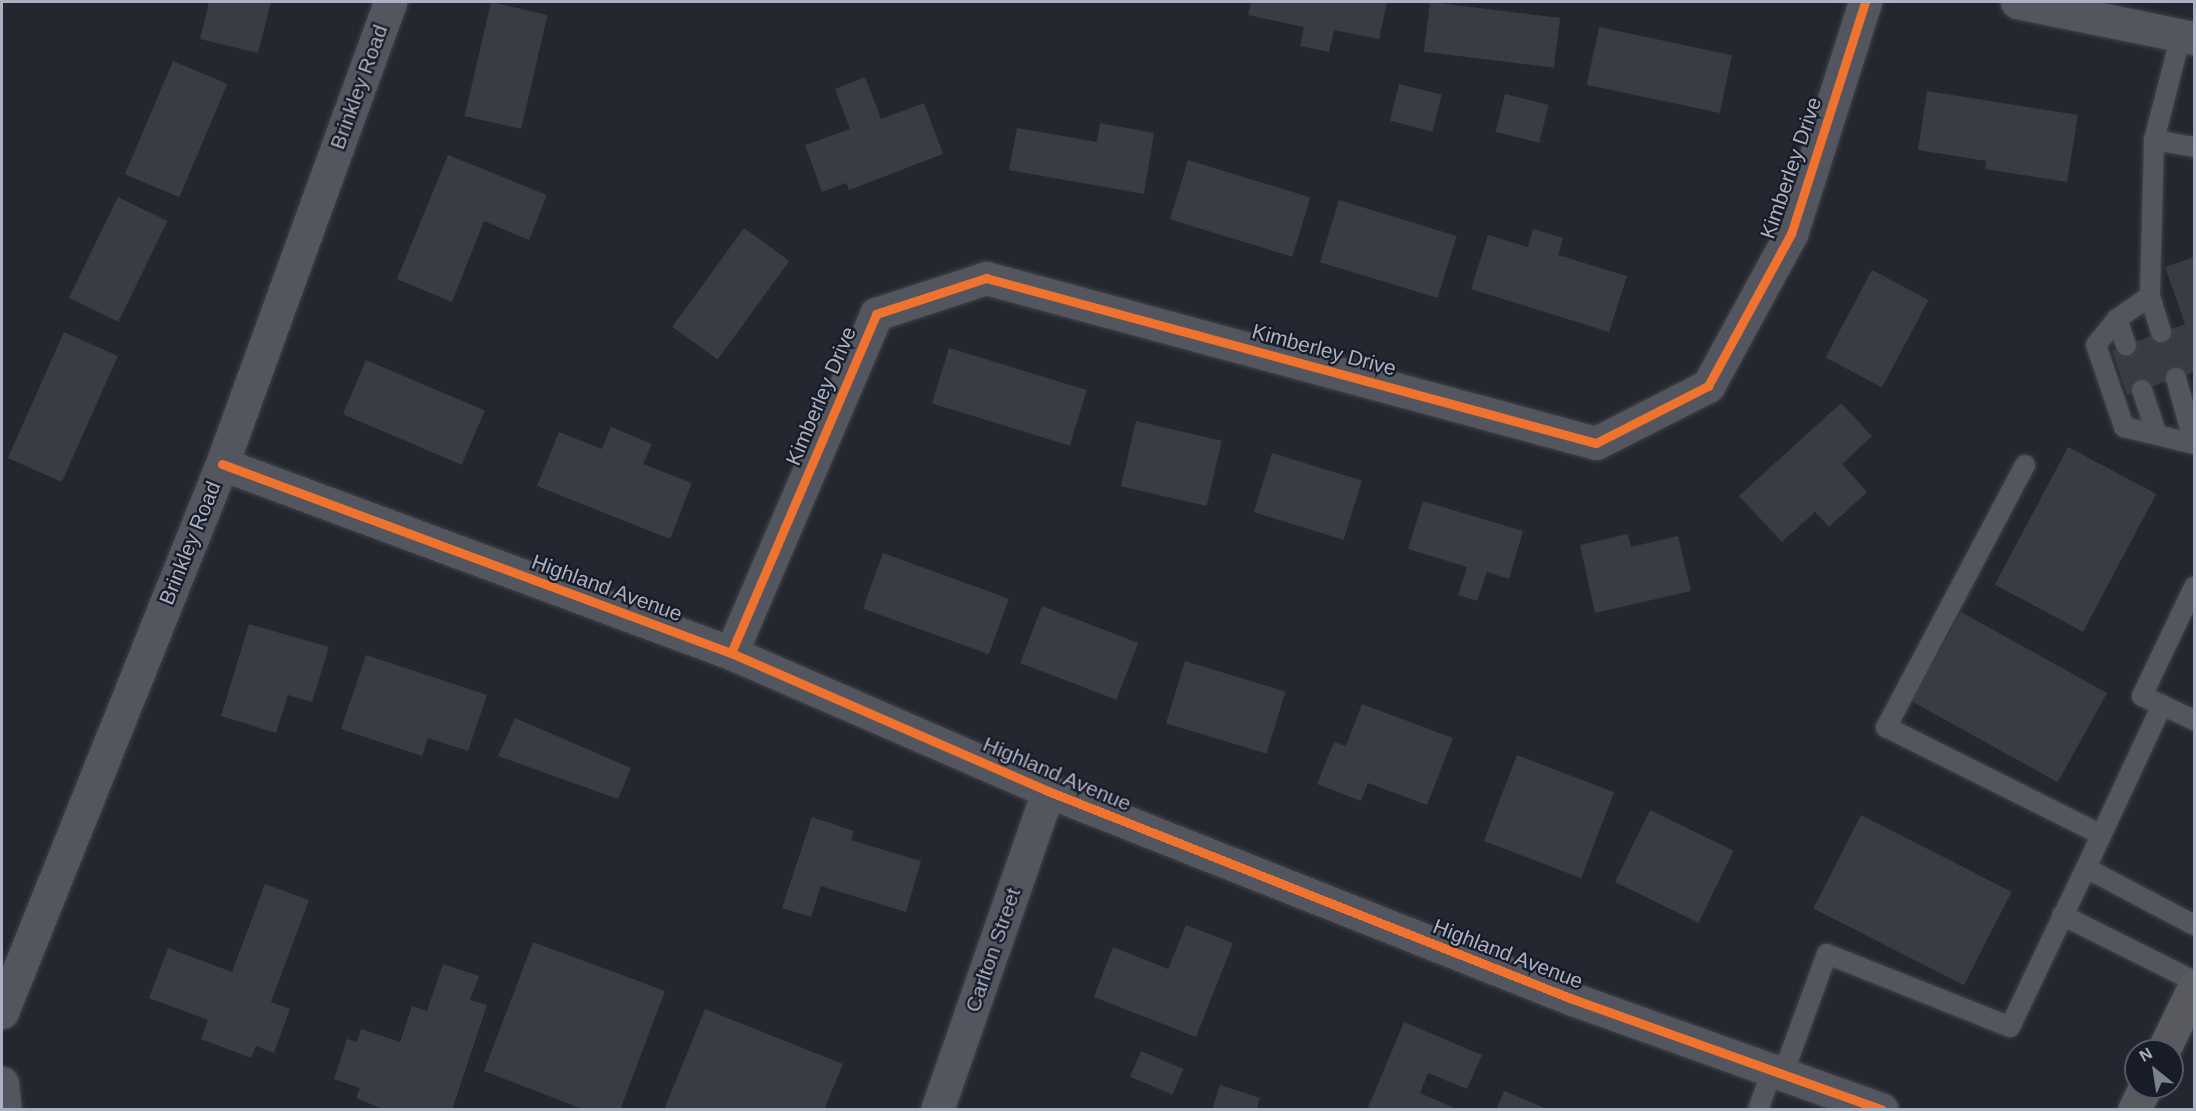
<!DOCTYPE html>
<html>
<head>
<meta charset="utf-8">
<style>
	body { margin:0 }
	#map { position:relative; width:2196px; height:1111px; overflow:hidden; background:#24272f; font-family:Arial,sans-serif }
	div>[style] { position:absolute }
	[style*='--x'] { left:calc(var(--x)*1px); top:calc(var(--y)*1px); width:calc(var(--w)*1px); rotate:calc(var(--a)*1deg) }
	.building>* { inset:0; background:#393c45; transform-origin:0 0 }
	.roads { filter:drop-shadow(0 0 2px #404249) drop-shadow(0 0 2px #404249) }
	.lane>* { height:20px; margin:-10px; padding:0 10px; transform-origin:10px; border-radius:10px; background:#53565e }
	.street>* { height:33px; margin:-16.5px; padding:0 16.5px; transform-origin:16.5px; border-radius:16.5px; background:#53565e }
	.highway>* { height:33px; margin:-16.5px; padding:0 16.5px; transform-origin:16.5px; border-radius:16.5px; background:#585a5e }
	.cycleway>* { height:9px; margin:-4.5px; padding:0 4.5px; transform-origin:4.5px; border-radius:4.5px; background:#ef722f }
	span { translate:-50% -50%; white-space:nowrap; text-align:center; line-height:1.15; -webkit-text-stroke:4.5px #181c29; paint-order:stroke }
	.street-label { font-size:21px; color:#acb1c2 }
	.frame { position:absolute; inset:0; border:3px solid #acb1c2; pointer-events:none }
	.north { position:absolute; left:2124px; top:1039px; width:60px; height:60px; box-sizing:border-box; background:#181c29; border:2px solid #535866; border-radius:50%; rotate:330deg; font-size:16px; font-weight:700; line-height:24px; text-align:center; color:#acb1c2 }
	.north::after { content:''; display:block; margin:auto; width:21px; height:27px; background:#7c818f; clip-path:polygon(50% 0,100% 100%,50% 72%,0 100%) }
</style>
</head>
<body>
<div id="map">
	<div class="building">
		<div style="clip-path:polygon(209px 2px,271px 2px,258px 53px,200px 39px)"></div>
		<div style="left:491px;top:2px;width:58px;height:117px;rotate:13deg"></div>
		<div style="clip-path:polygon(1251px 2px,1387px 2px,1379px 39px,1334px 30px,1329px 52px,1300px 46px,1304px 27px,1248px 15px)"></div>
		<div style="left:1430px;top:2px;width:131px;height:50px;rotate:7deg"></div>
		<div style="left:1599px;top:27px;width:136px;height:59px;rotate:12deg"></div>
		<div style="left:173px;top:61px;width:59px;height:123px;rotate:23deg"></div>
		<div style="clip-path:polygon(865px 77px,881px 119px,924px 103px,943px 154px,849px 190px,846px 183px,822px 192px,805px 145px,850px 129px,835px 89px)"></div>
		<div style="left:1399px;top:84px;width:44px;height:38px;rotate:14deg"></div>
		<div style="clip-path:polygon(1927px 91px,2078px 115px,2067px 182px,1985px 169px,1986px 161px,1918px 150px)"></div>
		<div style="left:1505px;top:94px;width:45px;height:39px;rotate:14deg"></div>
		<div style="clip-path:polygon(1100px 123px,1154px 133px,1144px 194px,1009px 170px,1017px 128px,1097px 142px)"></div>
		<div style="clip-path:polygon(448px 155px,547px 195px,529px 240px,484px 221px,452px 302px,397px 279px)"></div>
		<div style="left:1188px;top:160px;width:128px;height:62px;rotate:17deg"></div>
		<div style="left:118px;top:197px;width:55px;height:112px;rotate:26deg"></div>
		<div style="left:1339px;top:200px;width:123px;height:65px;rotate:17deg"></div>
		<div style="left:744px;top:228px;width:56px;height:122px;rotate:36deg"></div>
		<div style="clip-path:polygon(1533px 229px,1563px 238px,1558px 255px,1627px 276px,1609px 332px,1471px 289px,1488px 235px,1528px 247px)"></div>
		<div style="clip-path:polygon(2194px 257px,2194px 372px,2127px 395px,2112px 350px,2185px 324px,2165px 267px)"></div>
		<div style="left:1872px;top:270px;width:64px;height:99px;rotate:28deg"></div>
		<div style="left:64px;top:332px;width:59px;height:138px;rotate:24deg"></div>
		<div style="left:949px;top:348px;width:144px;height:58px;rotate:17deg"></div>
		<div style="left:366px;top:360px;width:129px;height:59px;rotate:23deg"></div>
		<div style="clip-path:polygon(1841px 403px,1872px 436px,1842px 464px,1867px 492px,1829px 527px,1815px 512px,1782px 542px,1739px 496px)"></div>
		<div style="left:1136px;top:421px;width:88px;height:67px;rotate:13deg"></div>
		<div style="clip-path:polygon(611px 427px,652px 444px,643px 464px,692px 483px,670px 539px,537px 486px,559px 432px,602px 449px)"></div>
		<div style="left:2068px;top:447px;width:100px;height:156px;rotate:28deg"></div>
		<div style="left:1272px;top:453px;width:94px;height:62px;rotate:17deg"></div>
		<div style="clip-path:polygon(1423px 501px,1523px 531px,1509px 579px,1487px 572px,1477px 601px,1458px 595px,1467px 567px,1408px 549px)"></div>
		<div style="clip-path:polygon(1628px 534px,1631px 547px,1678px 536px,1691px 591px,1595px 613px,1580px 545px)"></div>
		<div style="left:883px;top:553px;width:134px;height:59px;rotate:20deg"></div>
		<div style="left:1042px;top:606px;width:103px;height:61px;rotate:21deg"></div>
		<div style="left:1961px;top:612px;width:167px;height:102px;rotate:29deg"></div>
		<div style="clip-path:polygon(249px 624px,329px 647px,312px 702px,288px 695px,276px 733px,221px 716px)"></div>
		<div style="clip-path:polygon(366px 655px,487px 695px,468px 751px,428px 738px,422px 756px,341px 729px)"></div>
		<div style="left:1185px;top:661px;width:105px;height:65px;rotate:17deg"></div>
		<div style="clip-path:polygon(1362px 704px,1453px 738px,1427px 805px,1368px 783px,1361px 801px,1317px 784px,1334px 742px,1346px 746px)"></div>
		<div style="clip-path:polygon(515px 718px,631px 768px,618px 799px,498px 756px)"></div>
		<div style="left:1517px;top:755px;width:104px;height:92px;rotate:21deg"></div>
		<div style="left:1650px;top:810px;width:93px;height:80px;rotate:26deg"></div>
		<div style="left:1861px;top:815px;width:169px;height:105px;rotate:27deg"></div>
		<div style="clip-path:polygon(812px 817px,854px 831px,851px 840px,921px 861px,906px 912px,821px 886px,811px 917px,782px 908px)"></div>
		<div style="clip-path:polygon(265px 884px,309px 900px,271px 1002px,290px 1009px,274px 1053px,256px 1046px,251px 1058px,201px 1039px,208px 1020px,149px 998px,168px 948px,232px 972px)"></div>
		<div style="clip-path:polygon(1186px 925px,1233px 943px,1196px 1037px,1094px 997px,1113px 947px,1168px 969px)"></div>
		<div style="clip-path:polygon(533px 942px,665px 991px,620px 1110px,585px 1110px,484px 1071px)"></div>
		<div style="clip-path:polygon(443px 964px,479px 976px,470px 1000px,487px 1005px,452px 1110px,385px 1110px,356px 1098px,360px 1088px,334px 1079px,347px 1039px,357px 1042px,361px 1029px,400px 1042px,412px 1006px,427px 1011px)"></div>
		<div style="clip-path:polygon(705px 1009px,843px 1064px,824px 1110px,664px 1110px)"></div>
		<div style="clip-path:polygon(1404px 1022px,1482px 1055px,1467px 1089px,1428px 1073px,1420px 1093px,1459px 1110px,1367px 1110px)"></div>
		<div style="left:1141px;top:1051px;width:46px;height:28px;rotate:23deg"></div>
		<div style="clip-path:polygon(1220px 1085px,1260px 1098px,1256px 1110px,1212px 1110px)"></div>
		<div style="clip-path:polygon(1504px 1091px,1547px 1109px,1547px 1110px,1496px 1110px)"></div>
	</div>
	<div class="roads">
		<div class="lane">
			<div style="--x:2154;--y:140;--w:108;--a:-75.6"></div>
			<div style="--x:2194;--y:147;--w:41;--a:-170.1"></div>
			<div style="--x:2154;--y:140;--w:156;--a:91.5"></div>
			<div style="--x:2150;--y:296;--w:40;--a:145.1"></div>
			<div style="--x:2117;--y:319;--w:33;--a:129"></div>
			<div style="--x:2096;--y:345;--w:87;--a:71.1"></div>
			<div style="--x:2124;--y:427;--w:72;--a:13.7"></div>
			<div style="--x:2150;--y:296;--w:38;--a:73"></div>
			<div style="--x:2117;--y:319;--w:28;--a:71"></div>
			<div style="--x:2176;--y:378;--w:67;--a:74.5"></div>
			<div style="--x:2142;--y:390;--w:47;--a:71.6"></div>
			<div style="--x:2025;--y:465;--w:297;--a:117.9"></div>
			<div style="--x:1886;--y:727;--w:237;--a:26.6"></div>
			<div style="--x:2162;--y:705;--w:22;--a:-156"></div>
			<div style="--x:2142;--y:696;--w:121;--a:-64.5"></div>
			<div style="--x:2194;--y:720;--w:35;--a:-155"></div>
			<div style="--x:2162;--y:705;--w:180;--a:115"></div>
			<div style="--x:2086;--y:868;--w:122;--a:27.8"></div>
			<div style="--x:2062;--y:915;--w:148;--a:26.6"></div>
			<div style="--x:1783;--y:1074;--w:128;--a:-69.9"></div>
			<div style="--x:1827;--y:954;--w:197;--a:21.7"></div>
			<div style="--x:2010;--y:1027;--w:176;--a:-64.5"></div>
			<div style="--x:1758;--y:1110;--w:41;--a:-70.3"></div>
		</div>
		<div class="street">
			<div style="--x:2017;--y:2;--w:181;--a:11.5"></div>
			<div style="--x:222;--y:464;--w:543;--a:20.37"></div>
			<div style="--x:731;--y:653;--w:346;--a:23.5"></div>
			<div style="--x:1048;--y:791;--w:562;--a:21.63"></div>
			<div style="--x:1570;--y:998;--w:331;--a:19.7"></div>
			<div style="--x:731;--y:653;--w:369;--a:-66.8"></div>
			<div style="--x:876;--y:314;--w:116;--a:-18.1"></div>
			<div style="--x:986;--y:278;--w:632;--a:15.14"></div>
			<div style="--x:1596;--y:443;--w:126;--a:-27"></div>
			<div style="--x:1708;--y:386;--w:173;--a:-61.4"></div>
			<div style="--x:1791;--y:234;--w:244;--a:-72.3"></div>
			<div style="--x:2;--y:1012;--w:591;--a:-68.13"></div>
			<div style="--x:222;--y:464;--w:492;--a:-70"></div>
			<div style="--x:2;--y:1083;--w:27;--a:84"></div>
			<div style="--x:937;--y:1110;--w:338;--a:-70.8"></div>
		</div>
		<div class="highway">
			<div style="--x:2163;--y:1051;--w:71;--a:-64.2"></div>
			<div style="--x:2134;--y:1110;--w:25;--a:-64"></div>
		</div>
	</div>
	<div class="cycleway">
		<div style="--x:222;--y:464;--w:543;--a:20.37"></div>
		<div style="--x:731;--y:653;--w:346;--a:23.5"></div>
		<div style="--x:1048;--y:791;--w:562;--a:21.63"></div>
		<div style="--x:1570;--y:998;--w:331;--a:19.7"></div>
		<div style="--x:731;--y:653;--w:369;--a:-66.8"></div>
		<div style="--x:876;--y:314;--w:116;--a:-18.1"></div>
		<div style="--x:986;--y:278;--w:632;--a:15.14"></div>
		<div style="--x:1596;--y:443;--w:126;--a:-27"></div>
		<div style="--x:1708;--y:386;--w:173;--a:-61.4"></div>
		<div style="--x:1791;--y:234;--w:244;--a:-72.3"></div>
	</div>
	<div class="street-label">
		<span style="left:359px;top:87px;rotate:-70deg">Brinkley Road</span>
		<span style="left:1791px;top:168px;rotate:-71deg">Kimberley Drive</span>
		<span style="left:1324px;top:350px;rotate:15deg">Kimberley Drive</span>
		<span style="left:821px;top:396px;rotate:-67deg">Kimberley Drive</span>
		<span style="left:190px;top:543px;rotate:-68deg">Brinkley Road</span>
		<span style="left:607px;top:588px;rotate:20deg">Highland Avenue</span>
		<span style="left:1057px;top:774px;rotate:23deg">Highland Avenue</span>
		<span style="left:993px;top:950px;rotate:-71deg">Carlton Street</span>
		<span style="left:1508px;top:954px;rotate:21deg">Highland Avenue</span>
	</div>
	<div class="frame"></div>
	<div class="north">N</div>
</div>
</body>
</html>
